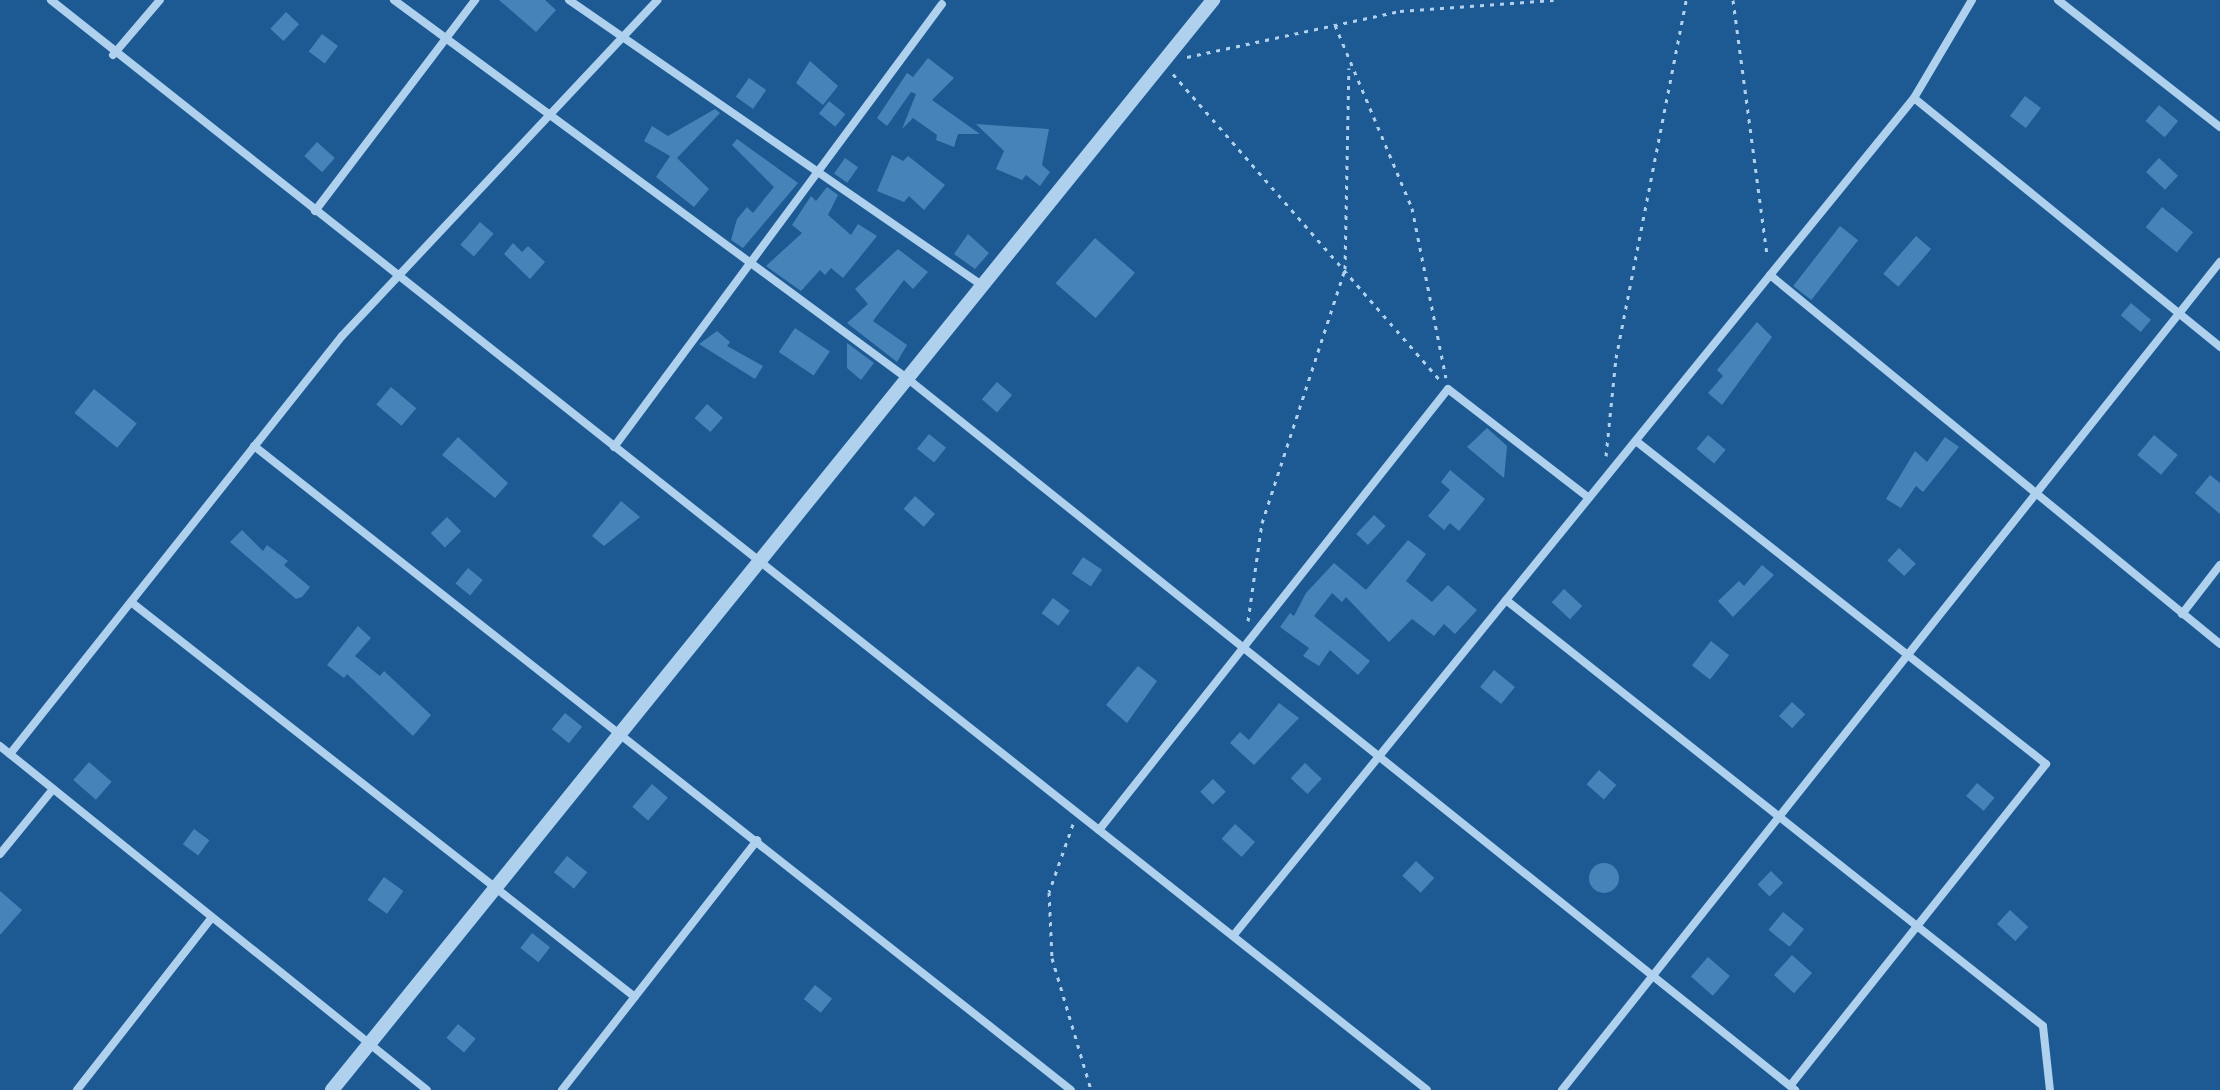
<!DOCTYPE html>
<html>
<head>
<meta charset="utf-8">
<style>
	body { margin:0 }
	#map { position:relative; width:2220px; height:1090px; overflow:hidden; background:#1d5a93; font-family:Signika,sans-serif }
	div>[style] { position:absolute }
	[style*='--x'] { left:calc(var(--x)*1px); top:calc(var(--y)*1px); width:calc(var(--w)*1px); rotate:calc(var(--a)*1deg) }
	.building>* { inset:0; background:#4683b9; transform-origin:0 0 }
	.round { border-radius:50% }
	.path>* { height:3px; margin-top:-1.5px; transform-origin:0; background:repeating-linear-gradient(90deg,#afd1ee 0 4px,transparent 0 10px) }
	.minor>* { height:8px; margin:-4px; padding:0 4px; transform-origin:4px; border-radius:4px; background:#afd1ee }
	.tertiary>* { height:14px; margin:-7px; padding:0 7px; transform-origin:7px; border-radius:7px; background:#afd1ee }
	span { translate:-50% -50%; white-space:nowrap; text-align:center; line-height:1.15; -webkit-text-stroke:6px #1d5a93; paint-order:stroke }
</style>
</head>
<body>
<div id="map">
	<div class="building">
		<div style="clip-path:polygon(499px 0,545px 0,556px 10px,536px 32px)"></div>
		<div style="left:286px;top:12px;width:18px;height:23px;rotate:43deg"></div>
		<div style="left:322px;top:34px;width:20px;height:22px;rotate:37deg"></div>
		<div style="clip-path:polygon(928px 58px,954px 78px,932px 100px,980px 134px,958px 134px,954px 147px,936px 140px,937px 135px,913px 118px,902px 129px,916px 94px,911px 92px,887px 126px,877px 118px,907px 73px,913px 77px)"></div>
		<div style="clip-path:polygon(810px 61px,838px 86px,823px 105px,796px 83px)"></div>
		<div style="left:749px;top:78px;width:21px;height:23px;rotate:35deg"></div>
		<div style="left:2025px;top:96px;width:20px;height:25px;rotate:37deg"></div>
		<div style="left:829px;top:101px;width:21px;height:16px;rotate:39deg"></div>
		<div style="left:2159px;top:105px;width:25px;height:21px;rotate:40deg"></div>
		<div style="clip-path:polygon(715px 109px,720px 113px,677px 158px,709px 189px,694px 207px,656px 177px,670px 156px,644px 141px,652px 126px,668px 136px)"></div>
		<div style="clip-path:polygon(976px 124px,1049px 129px,1042px 165px,1050px 172px,1040px 186px,1026px 175px,1022px 180px,996px 169px,1004px 151px)"></div>
		<div style="clip-path:polygon(737px 139px,798px 183px,743px 248px,731px 240px,737px 219px,747px 207px,753px 213px,774px 187px,732px 145px)"></div>
		<div style="left:317px;top:142px;width:24px;height:19px;rotate:42deg"></div>
		<div style="clip-path:polygon(892px 155px,903px 161px,908px 156px,945px 185px,924px 210px,909px 196px,904px 202px,877px 191px)"></div>
		<div style="left:845px;top:158px;width:16px;height:19px;rotate:35deg"></div>
		<div style="left:2159px;top:158px;width:26px;height:19px;rotate:43deg"></div>
		<div style="clip-path:polygon(827px 187px,838px 195px,828px 215px,851px 235px,858px 224px,877px 236px,843px 278px,831px 268px,825px 275px,820px 270px,801px 291px,766px 266px,802px 233px,792px 225px,811px 196px,816px 201px)"></div>
		<div style="left:2162px;top:207px;width:40px;height:26px;rotate:39deg"></div>
		<div style="left:480px;top:222px;width:18px;height:30px;rotate:41deg"></div>
		<div style="left:1840px;top:226px;width:23px;height:76px;rotate:38deg"></div>
		<div style="clip-path:polygon(968px 234px,989px 253px,975px 269px,954px 254px)"></div>
		<div style="left:1916px;top:236px;width:20px;height:50px;rotate:41deg"></div>
		<div style="left:1095px;top:238px;width:53px;height:60px;rotate:41deg"></div>
		<div style="clip-path:polygon(513px 243px,522px 252px,528px 246px,545px 262px,530px 279px,504px 254px)"></div>
		<div style="clip-path:polygon(898px 249px,928px 272px,913px 289px,904px 280px,873px 321px,907px 345px,897px 362px,847px 323px,868px 304px,855px 289px)"></div>
		<div style="left:2131px;top:303px;width:26px;height:16px;rotate:40deg"></div>
		<div style="clip-path:polygon(1757px 322px,1772px 337px,1722px 405px,1708px 393px,1723px 376px,1717px 370px)"></div>
		<div style="left:795px;top:328px;width:42px;height:29px;rotate:34deg"></div>
		<div style="clip-path:polygon(717px 331px,730px 342px,727px 346px,763px 366px,755px 379px,699px 344px)"></div>
		<div style="clip-path:polygon(847px 343px,874px 363px,861px 380px,847px 368px)"></div>
		<div style="left:997px;top:382px;width:20px;height:23px;rotate:41deg"></div>
		<div style="left:391px;top:387px;width:33px;height:23px;rotate:40deg"></div>
		<div style="left:94px;top:389px;width:55px;height:31px;rotate:39deg"></div>
		<div style="left:707px;top:404px;width:21px;height:19px;rotate:41deg"></div>
		<div style="clip-path:polygon(1487px 428px,1507px 446px,1504px 478px,1467px 447px)"></div>
		<div style="left:929px;top:434px;width:22px;height:19px;rotate:39deg"></div>
		<div style="left:1708px;top:435px;width:23px;height:18px;rotate:40deg"></div>
		<div style="left:2154px;top:435px;width:31px;height:26px;rotate:40deg"></div>
		<div style="clip-path:polygon(458px 437px,508px 483px,495px 498px,442px 455px)"></div>
		<div style="clip-path:polygon(1945px 437px,1959px 447px,1923px 492px,1916px 486px,1901px 508px,1886px 499px,1915px 451px,1927px 462px)"></div>
		<div style="clip-path:polygon(1450px 470px,1485px 499px,1459px 531px,1450px 523px,1444px 530px,1428px 516px,1450px 490px,1441px 482px)"></div>
		<div style="clip-path:polygon(2210px 475px,2220px 483px,2220px 514px,2195px 493px)"></div>
		<div style="left:915px;top:496px;width:27px;height:17px;rotate:42deg"></div>
		<div style="clip-path:polygon(621px 501px,640px 517px,604px 546px,592px 536px)"></div>
		<div style="left:1374px;top:515px;width:16px;height:26px;rotate:43deg"></div>
		<div style="left:447px;top:517px;width:20px;height:23px;rotate:45deg"></div>
		<div style="clip-path:polygon(242px 530px,263px 551px,267px 545px,288px 561px,284px 565px,310px 587px,302px 597px,296px 599px,230px 542px)"></div>
		<div style="clip-path:polygon(1408px 540px,1426px 554px,1406px 581px,1432px 602px,1448px 585px,1477px 610px,1455px 634px,1444px 624px,1434px 636px,1412px 619px,1389px 642px,1346px 597px,1342px 602px,1332px 593px,1314px 616px,1370px 661px,1358px 675px,1330px 650px,1319px 666px,1303px 656px,1309px 648px,1280px 627px,1290px 613px,1294px 616px,1306px 593px,1334px 563px,1366px 590px)"></div>
		<div style="left:1899px;top:548px;width:23px;height:17px;rotate:43deg"></div>
		<div style="left:1083px;top:557px;width:23px;height:20px;rotate:34deg"></div>
		<div style="clip-path:polygon(1762px 565px,1774px 575px,1733px 617px,1718px 601px,1739px 581px,1744px 586px)"></div>
		<div style="left:468px;top:568px;width:19px;height:20px;rotate:39deg"></div>
		<div style="left:1564px;top:589px;width:25px;height:18px;rotate:43deg"></div>
		<div style="left:1053px;top:598px;width:21px;height:19px;rotate:37deg"></div>
		<div style="clip-path:polygon(358px 626px,371px 638px,355px 656px,380px 676px,384px 671px,431px 715px,413px 736px,347px 674px,344px 678px,327px 665px)"></div>
		<div style="left:1711px;top:641px;width:23px;height:31px;rotate:38deg"></div>
		<div style="clip-path:polygon(1138px 666px,1157px 681px,1127px 723px,1106px 705px)"></div>
		<div style="left:1494px;top:670px;width:27px;height:22px;rotate:39deg"></div>
		<div style="left:1792px;top:702px;width:18px;height:19px;rotate:43deg"></div>
		<div style="clip-path:polygon(1279px 703px,1299px 718px,1254px 765px,1230px 743px,1240px 732px,1249px 740px)"></div>
		<div style="left:565px;top:713px;width:22px;height:21px;rotate:39deg"></div>
		<div style="left:89px;top:762px;width:30px;height:24px;rotate:41deg"></div>
		<div style="left:1305px;top:763px;width:23px;height:21px;rotate:43deg"></div>
		<div style="left:1599px;top:770px;width:23px;height:19px;rotate:41deg"></div>
		<div style="left:1213px;top:779px;width:18px;height:18px;rotate:45deg"></div>
		<div style="left:1977px;top:783px;width:23px;height:17px;rotate:40deg"></div>
		<div style="left:652px;top:784px;width:21px;height:30px;rotate:41deg"></div>
		<div style="left:1235px;top:824px;width:27px;height:20px;rotate:42deg"></div>
		<div style="left:194px;top:829px;width:19px;height:19px;rotate:36deg"></div>
		<div style="left:567px;top:856px;width:26px;height:21px;rotate:39deg"></div>
		<div style="left:1416px;top:861px;width:25px;height:20px;rotate:43deg"></div>
		<div class="round" style="left:1589px;top:863px;width:30px;height:30px"></div>
		<div style="left:1771px;top:871px;width:17px;height:19px;rotate:45deg"></div>
		<div style="left:384px;top:877px;width:24px;height:28px;rotate:36deg"></div>
		<div style="clip-path:polygon(0 891px,22px 910px,0 935px)"></div>
		<div style="left:2010px;top:910px;width:25px;height:19px;rotate:43deg"></div>
		<div style="left:1783px;top:912px;width:27px;height:23px;rotate:39deg"></div>
		<div style="left:532px;top:933px;width:23px;height:19px;rotate:38deg"></div>
		<div style="left:1792px;top:955px;width:27px;height:27px;rotate:42deg"></div>
		<div style="left:1708px;top:957px;width:29px;height:26px;rotate:41deg"></div>
		<div style="left:815px;top:985px;width:22px;height:18px;rotate:39deg"></div>
		<div style="left:458px;top:1024px;width:23px;height:18px;rotate:40deg"></div>
	</div>
	<div class="path">
		<div style="--x:1733;--y:0;--w:258;--a:82.4"></div>
		<div style="--x:1335;--y:25;--w:199;--a:67.2"></div>
		<div style="--x:1412;--y:208;--w:173;--a:78.7"></div>
		<div style="--x:1187;--y:57;--w:218;--a:-12.2"></div>
		<div style="--x:1400;--y:11;--w:154;--a:-4.1"></div>
		<div style="--x:1173;--y:74;--w:405;--a:48.9"></div>
		<div style="--x:1606;--y:456;--w:99;--a:-84.2"></div>
		<div style="--x:1616;--y:358;--w:365;--a:-78.9"></div>
		<div style="--x:1248;--y:621;--w:99;--a:-81.9"></div>
		<div style="--x:1262;--y:523;--w:267;--a:-71.9"></div>
		<div style="--x:1345;--y:269;--w:201;--a:-88.9"></div>
		<div style="--x:1073;--y:824;--w:72;--a:109.4"></div>
		<div style="--x:1049;--y:892;--w:66;--a:87.4"></div>
		<div style="--x:1052;--y:958;--w:138;--a:73.5"></div>
	</div>
	<div class="minor">
		<div style="--x:51;--y:0;--w:1755;--a:38.38"></div>
		<div style="--x:394;--y:0;--w:639;--a:36.4"></div>
		<div style="--x:908;--y:379;--w:1137;--a:38.71"></div>
		<div style="--x:569;--y:0;--w:503;--a:34.64"></div>
		<div style="--x:2058;--y:0;--w:206;--a:38.1"></div>
		<div style="--x:113;--y:55;--w:72;--a:-49.5"></div>
		<div style="--x:1914;--y:98;--w:395;--a:39.1"></div>
		<div style="--x:315;--y:211;--w:265;--a:-52.8"></div>
		<div style="--x:1770;--y:275;--w:582;--a:39.35"></div>
		<div style="--x:1636;--y:441;--w:522;--a:38.23"></div>
		<div style="--x:2046;--y:764;--w:411;--a:128.5"></div>
		<div style="--x:254;--y:446;--w:1040;--a:38.25"></div>
		<div style="--x:614;--y:447;--w:551;--a:-53.48"></div>
		<div style="--x:1506;--y:600;--w:685;--a:38.42"></div>
		<div style="--x:2043;--y:1026;--w:64;--a:83.8"></div>
		<div style="--x:131;--y:602;--w:640;--a:38.09"></div>
		<div style="--x:2182;--y:614;--w:62;--a:-52.2"></div>
		<div style="--x:0;--y:746;--w:548;--a:38.86"></div>
		<div style="--x:10;--y:754;--w:534;--a:-51.54"></div>
		<div style="--x:342;--y:336;--w:461;--a:-46.8"></div>
		<div style="--x:1099;--y:830;--w:562;--a:-51.64"></div>
		<div style="--x:1448;--y:389;--w:178;--a:37.7"></div>
		<div style="--x:0;--y:854;--w:84;--a:-50.8"></div>
		<div style="--x:1233;--y:936;--w:1080;--a:-50.9"></div>
		<div style="--x:1914;--y:98;--w:114;--a:-59.4"></div>
		<div style="--x:77;--y:1090;--w:219;--a:-52"></div>
		<div style="--x:562;--y:1090;--w:317;--a:-52"></div>
		<div style="--x:1562;--y:1090;--w:1058;--a:-51.53"></div>
	</div>
	<div class="tertiary">
		<div style="--x:332;--y:1090;--w:1402;--a:-51.05"></div>
	</div>
</div>
</body>
</html>
